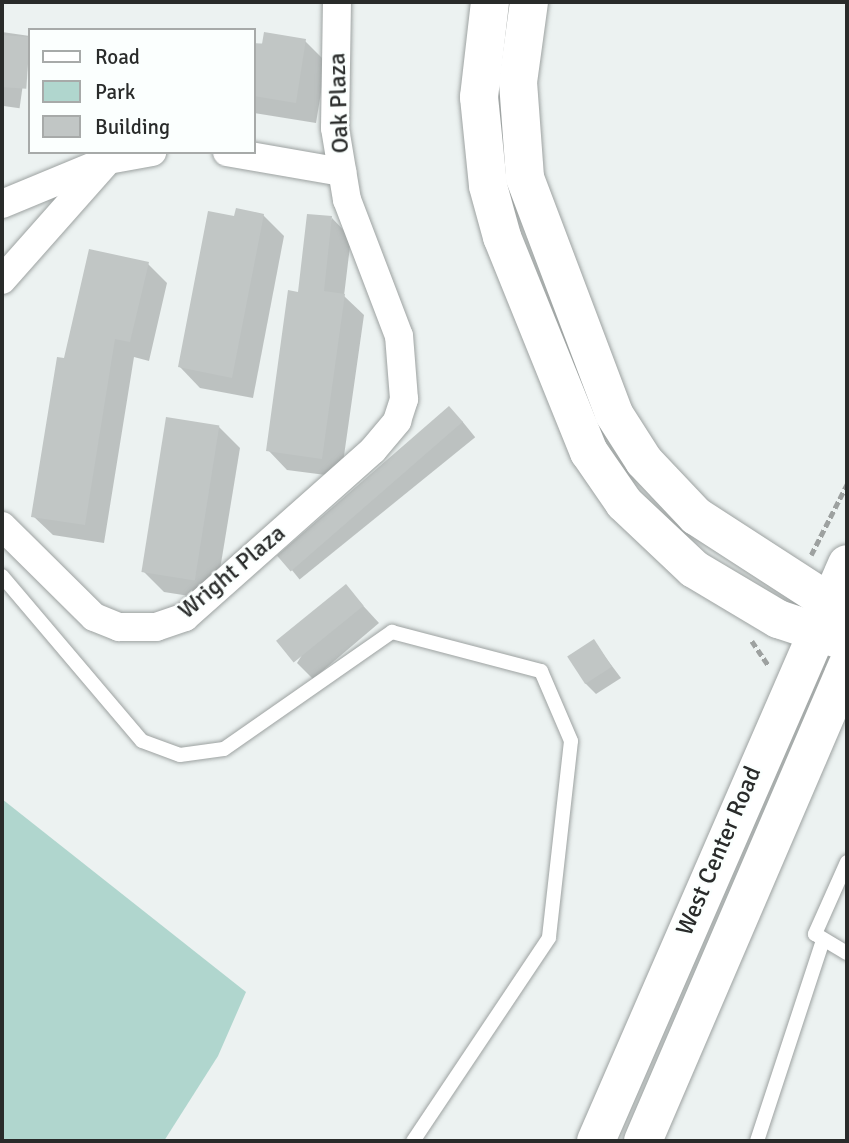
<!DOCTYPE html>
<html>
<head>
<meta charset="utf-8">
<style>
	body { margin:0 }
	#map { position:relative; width:849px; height:1143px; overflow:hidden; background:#ecf2f1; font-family:Signika,sans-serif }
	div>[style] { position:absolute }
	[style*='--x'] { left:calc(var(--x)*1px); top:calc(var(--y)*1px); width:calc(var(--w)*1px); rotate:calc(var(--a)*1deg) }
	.green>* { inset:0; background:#b0d6ce }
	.shadow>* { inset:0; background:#0003; transform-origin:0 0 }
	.building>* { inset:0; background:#c1c6c5; transform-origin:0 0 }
	.path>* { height:4.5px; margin-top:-2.25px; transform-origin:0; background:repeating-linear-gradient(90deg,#9da1a0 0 7px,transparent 0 10.5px) }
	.roads { filter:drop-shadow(0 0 2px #9da2a1) drop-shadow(0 0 2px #9da2a1) }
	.lane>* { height:14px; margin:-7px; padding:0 7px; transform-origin:7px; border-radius:7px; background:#fff }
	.street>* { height:28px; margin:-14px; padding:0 14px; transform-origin:14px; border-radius:14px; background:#fff }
	.primary>* { height:38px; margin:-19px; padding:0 19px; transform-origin:19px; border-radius:19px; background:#fff }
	span { translate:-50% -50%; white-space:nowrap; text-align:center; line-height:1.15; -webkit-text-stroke:5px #fbfffe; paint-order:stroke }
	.street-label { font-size:24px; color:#292b2a }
	.frame { position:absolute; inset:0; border:4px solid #292b2a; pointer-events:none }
	.legend { position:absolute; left:28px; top:28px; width:228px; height:126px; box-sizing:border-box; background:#fbfffe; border:2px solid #a7aaa9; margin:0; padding:9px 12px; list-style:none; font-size:21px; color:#292b2a }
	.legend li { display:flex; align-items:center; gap:14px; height:35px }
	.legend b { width:35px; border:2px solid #a7aaa9 }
</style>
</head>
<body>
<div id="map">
	<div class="green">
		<div style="clip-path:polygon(2px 799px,246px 992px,218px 1056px,164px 1141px,2px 1141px)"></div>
	</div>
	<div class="shadow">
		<div style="left:2px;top:32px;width:28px;height:73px;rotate:8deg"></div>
		<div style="clip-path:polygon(305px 41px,326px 62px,316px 123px,254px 113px,254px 44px)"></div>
		<div style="clip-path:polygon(263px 215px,284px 236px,253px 398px,200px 388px,179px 366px,235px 218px)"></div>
		<div style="clip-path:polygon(332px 218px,351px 238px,344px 296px,364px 315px,341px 477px,287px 470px,268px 450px,299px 294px)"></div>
		<div style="clip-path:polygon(148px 264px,167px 283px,149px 361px,134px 357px,104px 543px,53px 535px,33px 516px,65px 360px)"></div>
		<div style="left:462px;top:421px;width:21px;height:226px;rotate:51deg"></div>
		<div style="clip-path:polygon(219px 427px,240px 448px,215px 600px,164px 592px,143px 571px)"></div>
		<div style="clip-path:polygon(345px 586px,379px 623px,313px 679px,297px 663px)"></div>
		<div style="clip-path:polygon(594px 642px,621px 678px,596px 694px,585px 683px)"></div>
	</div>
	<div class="building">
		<div style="clip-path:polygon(264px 32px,306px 39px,296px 103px,254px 96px,254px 43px,262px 44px)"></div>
		<div style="left:2px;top:35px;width:28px;height:52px;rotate:4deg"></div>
		<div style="clip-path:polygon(236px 208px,264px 214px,232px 378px,178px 367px,208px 211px,234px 216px)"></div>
		<div style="clip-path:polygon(307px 214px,332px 216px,324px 291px,345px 294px,322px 459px,266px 451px,288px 290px,298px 292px)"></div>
		<div style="clip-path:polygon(89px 249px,149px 262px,130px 342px,115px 339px,85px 525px,31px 517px,57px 357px,64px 358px)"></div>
		<div style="left:449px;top:406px;width:21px;height:228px;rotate:49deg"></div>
		<div style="left:166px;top:417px;width:54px;height:157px;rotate:9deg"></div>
		<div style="left:346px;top:584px;width:28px;height:90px;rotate:51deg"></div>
		<div style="left:594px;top:639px;width:33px;height:32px;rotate:57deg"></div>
	</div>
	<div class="path">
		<div style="--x:811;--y:555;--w:80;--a:-63.1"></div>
		<div style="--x:752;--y:641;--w:29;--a:56"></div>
	</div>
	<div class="roads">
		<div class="lane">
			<div style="--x:2;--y:576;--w:216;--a:49.7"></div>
			<div style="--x:142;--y:741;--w:40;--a:20.2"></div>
			<div style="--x:180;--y:755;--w:44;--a:-7.8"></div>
			<div style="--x:224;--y:749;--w:205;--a:-34.9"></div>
			<div style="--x:392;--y:632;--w:154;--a:14.7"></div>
			<div style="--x:541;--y:671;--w:76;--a:66.8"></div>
			<div style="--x:571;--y:741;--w:198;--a:96.4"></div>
			<div style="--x:549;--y:938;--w:244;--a:123.8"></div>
			<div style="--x:847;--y:862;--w:79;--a:114"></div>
			<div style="--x:815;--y:934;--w:37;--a:31"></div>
			<div style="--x:757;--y:1141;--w:208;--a:-71.8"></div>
		</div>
		<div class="street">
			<div style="--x:227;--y:152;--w:117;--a:9.9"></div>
			<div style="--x:2;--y:204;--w:115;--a:-22.5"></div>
			<div style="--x:108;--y:160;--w:45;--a:-10.3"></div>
			<div style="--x:2;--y:280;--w:160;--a:-48.5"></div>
			<div style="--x:2;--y:526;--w:129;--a:44.7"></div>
			<div style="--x:94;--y:617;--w:27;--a:22"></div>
			<div style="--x:119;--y:627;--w:37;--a:0"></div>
			<div style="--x:156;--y:627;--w:31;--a:-19"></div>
			<div style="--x:185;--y:617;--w:251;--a:-41.6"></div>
			<div style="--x:373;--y:450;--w:38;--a:-50"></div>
			<div style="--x:397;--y:421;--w:23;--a:-72"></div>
			<div style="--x:404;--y:399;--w:63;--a:-94.5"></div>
			<div style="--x:399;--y:336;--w:146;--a:-110.9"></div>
			<div style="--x:347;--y:200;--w:73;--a:-99.5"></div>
			<div style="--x:335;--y:128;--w:126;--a:-89.1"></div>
		</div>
		<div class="primary">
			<div style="--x:490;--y:2;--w:96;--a:96.6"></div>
			<div style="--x:479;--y:97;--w:89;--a:84.2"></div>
			<div style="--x:488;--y:186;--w:53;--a:74.6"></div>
			<div style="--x:502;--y:237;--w:232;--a:68"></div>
			<div style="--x:589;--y:452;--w:62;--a:55.5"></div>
			<div style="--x:624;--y:503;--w:96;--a:43.3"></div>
			<div style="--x:694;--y:569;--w:98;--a:30.8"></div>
			<div style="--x:778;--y:619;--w:73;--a:18.4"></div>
			<div style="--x:529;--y:2;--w:81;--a:97.8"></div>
			<div style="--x:518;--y:82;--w:96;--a:85.8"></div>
			<div style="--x:525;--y:178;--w:252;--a:69.3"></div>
			<div style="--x:614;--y:414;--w:56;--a:57.4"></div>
			<div style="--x:644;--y:461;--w:76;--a:46.6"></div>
			<div style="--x:696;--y:516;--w:158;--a:32.9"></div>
			<div style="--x:829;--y:602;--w:26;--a:47"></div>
			<div style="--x:596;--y:1141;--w:629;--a:-66.49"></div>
			<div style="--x:643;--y:1141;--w:517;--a:-66.76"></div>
		</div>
	</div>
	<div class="street-label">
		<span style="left:339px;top:103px;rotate:-92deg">Oak Plaza</span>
		<span style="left:232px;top:572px;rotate:-40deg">Wright Plaza</span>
		<span style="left:719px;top:851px;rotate:-67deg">West Center Road</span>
	</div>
	<div class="frame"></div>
	<ul class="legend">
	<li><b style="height:9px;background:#fff"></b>Road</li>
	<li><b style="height:19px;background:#b0d6ce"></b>Park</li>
	<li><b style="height:19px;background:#c1c6c5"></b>Building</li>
	</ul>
</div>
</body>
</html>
